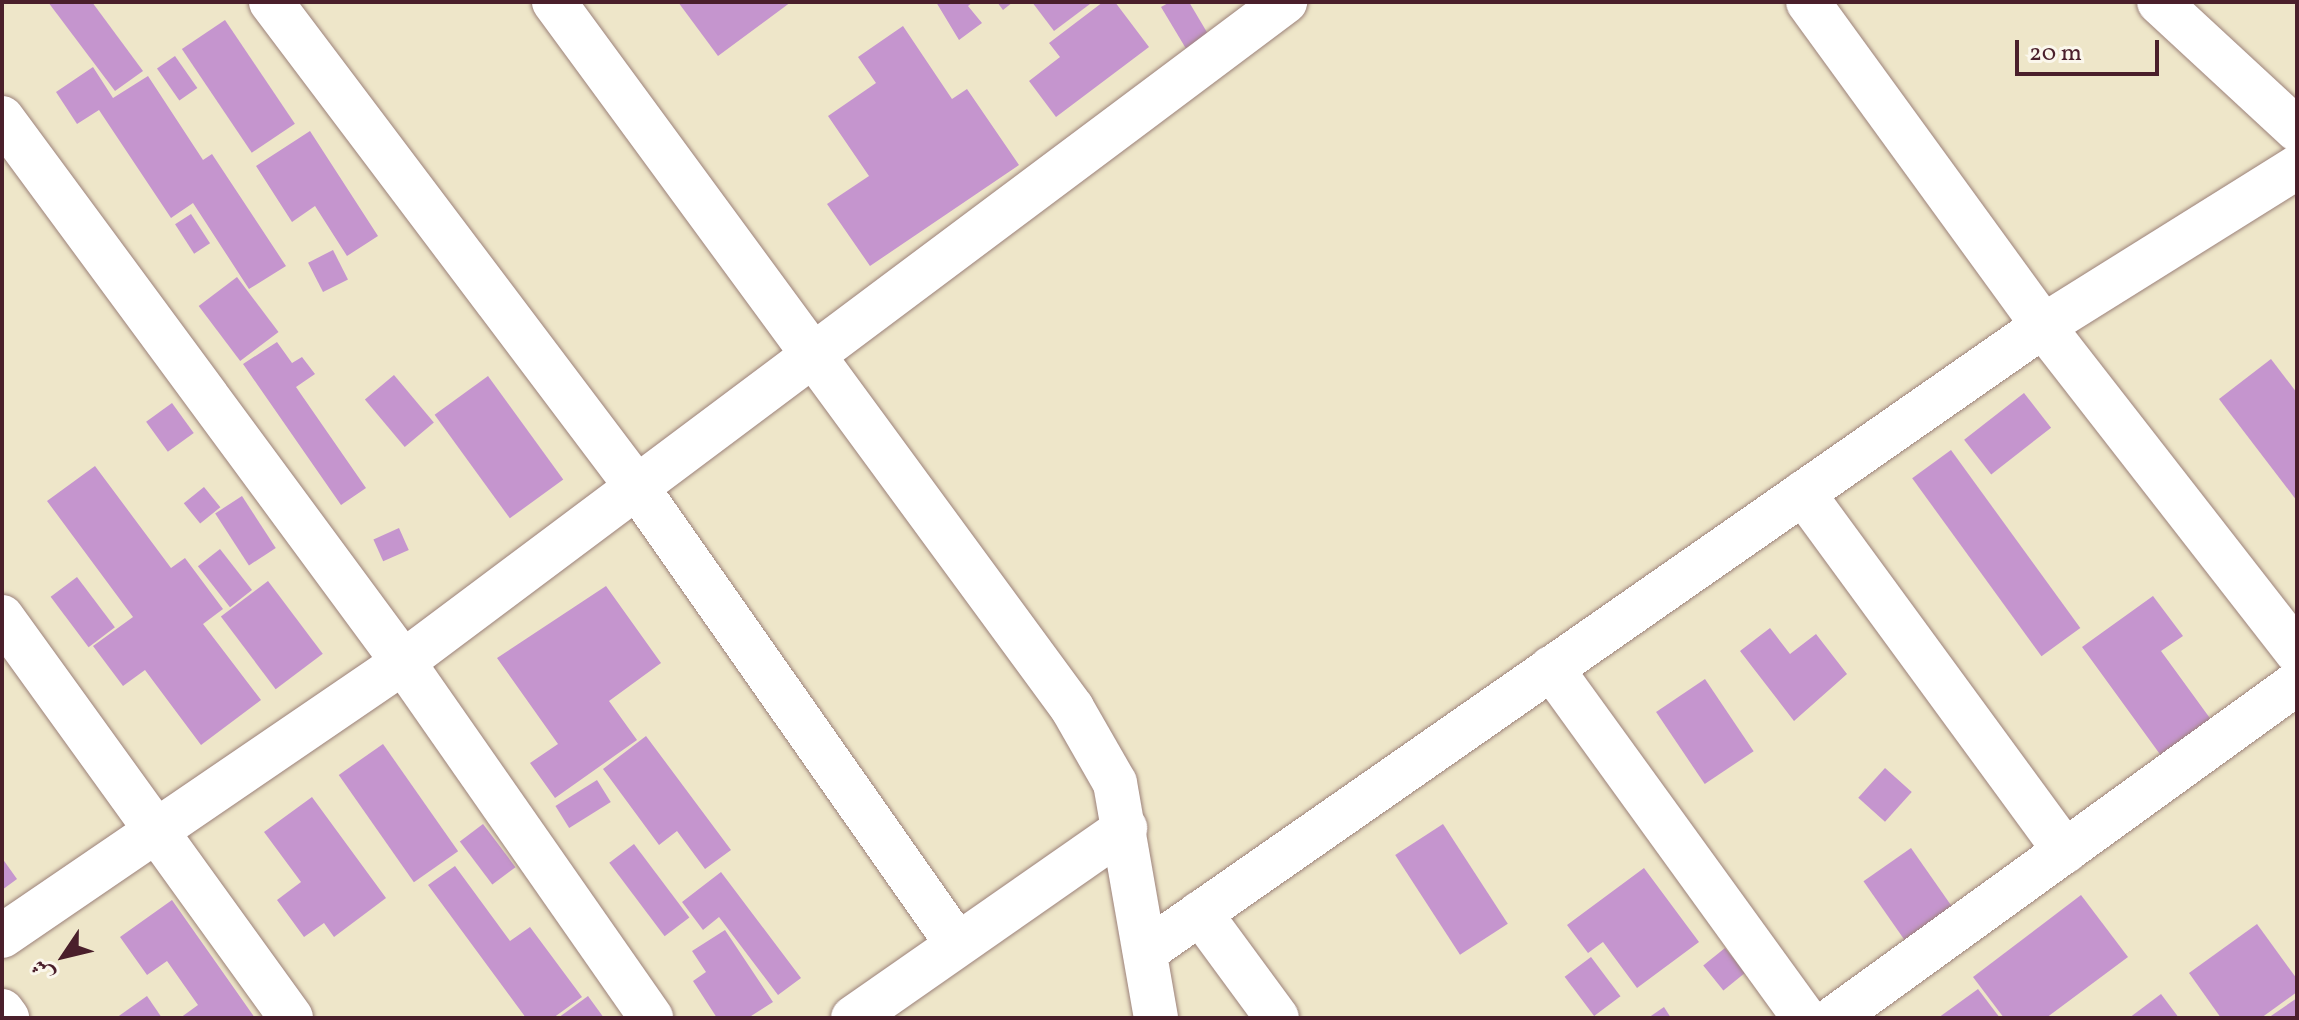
<!DOCTYPE html>
<html>
<head>
<meta charset="utf-8">
<style>
	body { margin:0 }
	#map { position:relative; width:2299px; height:1020px; overflow:hidden; background:#eee6c9; font-family:Vollkorn,Amiri,serif }
	div>[style] { position:absolute }
	[style*='--x'] { left:calc(var(--x)*1px); top:calc(var(--y)*1px); width:calc(var(--w)*1px); rotate:calc(var(--a)*1deg) }
	.building>* { inset:0; background:#c595ce; transform-origin:0 0 }
	.roads { filter:drop-shadow(0 0 2px #9c827a) drop-shadow(0 0 2px #9c827a) }
	.street>* { height:44px; margin:-22px; padding:0 22px; transform-origin:22px; border-radius:22px; background:#fff }
	.secondary>* { height:44px; margin:-22px; padding:0 22px; transform-origin:22px; border-radius:22px; background:#fff }
	span { translate:-50% -50%; white-space:nowrap; text-align:center; line-height:1.15; -webkit-text-stroke:7px #fbf7ec; paint-order:stroke }
	.frame { position:absolute; inset:0; border:4px solid #4a1f2b; pointer-events:none }
	.north { position:absolute; left:24px; top:916px; width:80px; height:80px; -webkit-text-stroke:6px #fbf7ec; paint-order:stroke; rotate:235deg; font-size:22px; font-weight:700; line-height:32px; text-align:center; color:#4a1f2b }
	.north::after { content:''; display:block; margin:auto; width:28px; height:36px; background:#4a1f2b; clip-path:polygon(50% 0,100% 100%,50% 72%,0 100%) }
	.scale { position:absolute; left:2015px; top:40px; width:144px; height:36px; box-sizing:border-box; border:4px solid #4a1f2b; border-top:0; padding-left:10px; font-size:24px; line-height:28px; white-space:nowrap; color:#4a1f2b; -webkit-text-stroke:6px #fbf7ec; paint-order:stroke }
</style>
</head>
<body>
<div id="map">
	<div class="building">
		<div style="clip-path:polygon(48px 2px,92px 2px,143px 71px,115px 91px)"></div>
		<div style="clip-path:polygon(678px 2px,791px 2px,718px 56px)"></div>
		<div style="clip-path:polygon(936px 2px,973px 2px,968px 6px,982px 23px,959px 40px)"></div>
		<div style="clip-path:polygon(997px 2px,1013px 2px,1003px 10px)"></div>
		<div style="clip-path:polygon(1032px 2px,1089px 2px,1090px 4px,1054px 31px)"></div>
		<div style="clip-path:polygon(1103px 2px,1115px 2px,1149px 47px,1056px 117px,1029px 81px,1060px 57px,1049px 43px)"></div>
		<div style="clip-path:polygon(1170px 2px,1189px 2px,1211px 39px,1188px 52px,1161px 7px)"></div>
		<div style="left:225px;top:20px;width:125px;height:52px;rotate:56deg"></div>
		<div style="clip-path:polygon(903px 26px,952px 99px,967px 89px,1019px 165px,870px 266px,827px 204px,869px 176px,828px 116px,876px 83px,858px 57px)"></div>
		<div style="left:175px;top:56px;width:39px;height:22px;rotate:55deg"></div>
		<div style="clip-path:polygon(93px 67px,113px 98px,148px 76px,203px 160px,212px 154px,286px 266px,249px 289px,193px 203px,171px 218px,99px 110px,77px 124px,56px 92px)"></div>
		<div style="clip-path:polygon(310px 131px,378px 236px,347px 256px,315px 206px,292px 222px,256px 166px)"></div>
		<div style="left:191px;top:214px;width:35px;height:19px;rotate:57deg"></div>
		<div style="left:333px;top:250px;width:33px;height:28px;rotate:63deg"></div>
		<div style="left:237px;top:277px;width:69px;height:48px;rotate:53deg"></div>
		<div style="clip-path:polygon(277px 342px,292px 363px,302px 357px,315px 374px,296px 387px,366px 488px,341px 505px,243px 364px)"></div>
		<div style="clip-path:polygon(2271px 359px,2297px 393px,2297px 501px,2219px 399px)"></div>
		<div style="left:394px;top:375px;width:62px;height:38px;rotate:50deg"></div>
		<div style="left:488px;top:376px;width:128px;height:66px;rotate:54deg"></div>
		<div style="left:2024px;top:393px;width:44px;height:76px;rotate:52deg"></div>
		<div style="left:172px;top:403px;width:37px;height:32px;rotate:54deg"></div>
		<div style="left:1951px;top:450px;width:220px;height:48px;rotate:54deg"></div>
		<div style="clip-path:polygon(95px 466px,171px 568px,185px 558px,223px 609px,203px 624px,261px 700px,201px 745px,145px 670px,123px 686px,93px 646px,133px 617px,47px 501px)"></div>
		<div style="left:204px;top:487px;width:26px;height:26px;rotate:51deg"></div>
		<div style="left:242px;top:496px;width:62px;height:32px;rotate:57deg"></div>
		<div style="left:399px;top:528px;width:24px;height:28px;rotate:66deg"></div>
		<div style="left:220px;top:549px;width:52px;height:28px;rotate:52deg"></div>
		<div style="left:77px;top:577px;width:63px;height:33px;rotate:53deg"></div>
		<div style="left:268px;top:581px;width:91px;height:59px;rotate:53deg"></div>
		<div style="clip-path:polygon(606px 586px,661px 663px,609px 701px,637px 740px,555px 798px,530px 763px,558px 744px,497px 658px)"></div>
		<div style="clip-path:polygon(2153px 596px,2183px 636px,2161px 651px,2212px 721px,2162px 757px,2082px 647px)"></div>
		<div style="clip-path:polygon(1770px 628px,1790px 654px,1816px 634px,1847px 674px,1794px 721px,1740px 651px)"></div>
		<div style="left:1705px;top:679px;width:87px;height:59px;rotate:56deg"></div>
		<div style="clip-path:polygon(646px 736px,731px 850px,705px 869px,677px 831px,659px 845px,603px 769px)"></div>
		<div style="left:383px;top:744px;width:131px;height:54px;rotate:55deg"></div>
		<div style="left:1885px;top:768px;width:36px;height:40px;rotate:42deg"></div>
		<div style="left:597px;top:780px;width:26px;height:49px;rotate:58deg"></div>
		<div style="clip-path:polygon(312px 797px,386px 898px,334px 937px,324px 923px,304px 937px,277px 900px,301px 882px,264px 832px)"></div>
		<div style="left:483px;top:824px;width:54px;height:29px;rotate:53deg"></div>
		<div style="left:1443px;top:824px;width:119px;height:57px;rotate:57deg"></div>
		<div style="left:634px;top:844px;width:92px;height:31px;rotate:53deg"></div>
		<div style="left:1911px;top:848px;width:93px;height:58px;rotate:55deg"></div>
		<div style="clip-path:polygon(2px 858px,17px 879px,2px 890px)"></div>
		<div style="clip-path:polygon(455px 866px,510px 941px,530px 927px,582px 997px,553px 1018px,526px 1018px,428px 885px)"></div>
		<div style="clip-path:polygon(1644px 868px,1699px 942px,1637px 988px,1603px 942px,1588px 953px,1567px 925px)"></div>
		<div style="clip-path:polygon(721px 872px,801px 978px,778px 995px,719px 917px,703px 930px,682px 902px)"></div>
		<div style="clip-path:polygon(2081px 895px,2128px 957px,2046px 1018px,2004px 1018px,1973px 977px)"></div>
		<div style="clip-path:polygon(172px 900px,255px 1018px,180px 1018px,198px 1005px,167px 961px,147px 975px,120px 937px)"></div>
		<div style="clip-path:polygon(2257px 924px,2297px 979px,2297px 992px,2261px 1018px,2221px 1018px,2189px 973px)"></div>
		<div style="clip-path:polygon(725px 930px,773px 1002px,748px 1018px,717px 1018px,693px 981px,706px 972px,692px 951px)"></div>
		<div style="left:1725px;top:948px;width:32px;height:28px;rotate:51deg"></div>
		<div style="left:1591px;top:957px;width:49px;height:33px;rotate:53deg"></div>
		<div style="clip-path:polygon(1978px 989px,2000px 1018px,1938px 1018px)"></div>
		<div style="clip-path:polygon(2161px 994px,2179px 1018px,2129px 1018px)"></div>
		<div style="clip-path:polygon(147px 996px,162px 1018px,116px 1018px)"></div>
		<div style="clip-path:polygon(588px 996px,604px 1018px,558px 1018px)"></div>
		<div style="clip-path:polygon(2297px 998px,2297px 1018px,2268px 1018px)"></div>
		<div style="clip-path:polygon(1664px 1007px,1671px 1018px,1648px 1018px)"></div>
	</div>
	<div class="roads">
		<div class="street">
			<div style="--x:271;--y:2;--w:606;--a:52.98"></div>
			<div style="--x:636;--y:486;--w:559;--a:54.97"></div>
			<div style="--x:1808;--y:2;--w:400;--a:54"></div>
			<div style="--x:2043;--y:326;--w:413;--a:52.1"></div>
			<div style="--x:2159;--y:2;--w:188;--a:42.8"></div>
			<div style="--x:2;--y:118;--w:676;--a:53.6"></div>
			<div style="--x:403;--y:662;--w:434;--a:55.1"></div>
			<div style="--x:1803;--y:493;--w:444;--a:53.8"></div>
			<div style="--x:2;--y:617;--w:494;--a:54.2"></div>
			<div style="--x:1551;--y:668;--w:432;--a:54.1"></div>
			<div style="--x:1200;--y:913;--w:130;--a:53.7"></div>
			<div style="--x:2;--y:936;--w:486;--a:-34.3"></div>
			<div style="--x:403;--y:662;--w:1102;--a:-36.81"></div>
			<div style="--x:1149;--y:949;--w:1090;--a:-34.87"></div>
			<div style="--x:2043;--y:326;--w:300;--a:-32"></div>
			<div style="--x:2;--y:1011;--w:9;--a:54"></div>
			<div style="--x:853;--y:1018;--w:332;--a:-34.9"></div>
			<div style="--x:1834;--y:1018;--w:571;--a:-35.89"></div>
		</div>
		<div class="secondary">
			<div style="--x:554;--y:2;--w:876;--a:53.73"></div>
			<div style="--x:1072;--y:708;--w:86;--a:60.2"></div>
			<div style="--x:1115;--y:783;--w:239;--a:80.1"></div>
		</div>
	</div>
	<div class="frame"></div>
	<div class="north">ش</div>
	<div class="scale">20 m</div>
</div>
</body>
</html>
